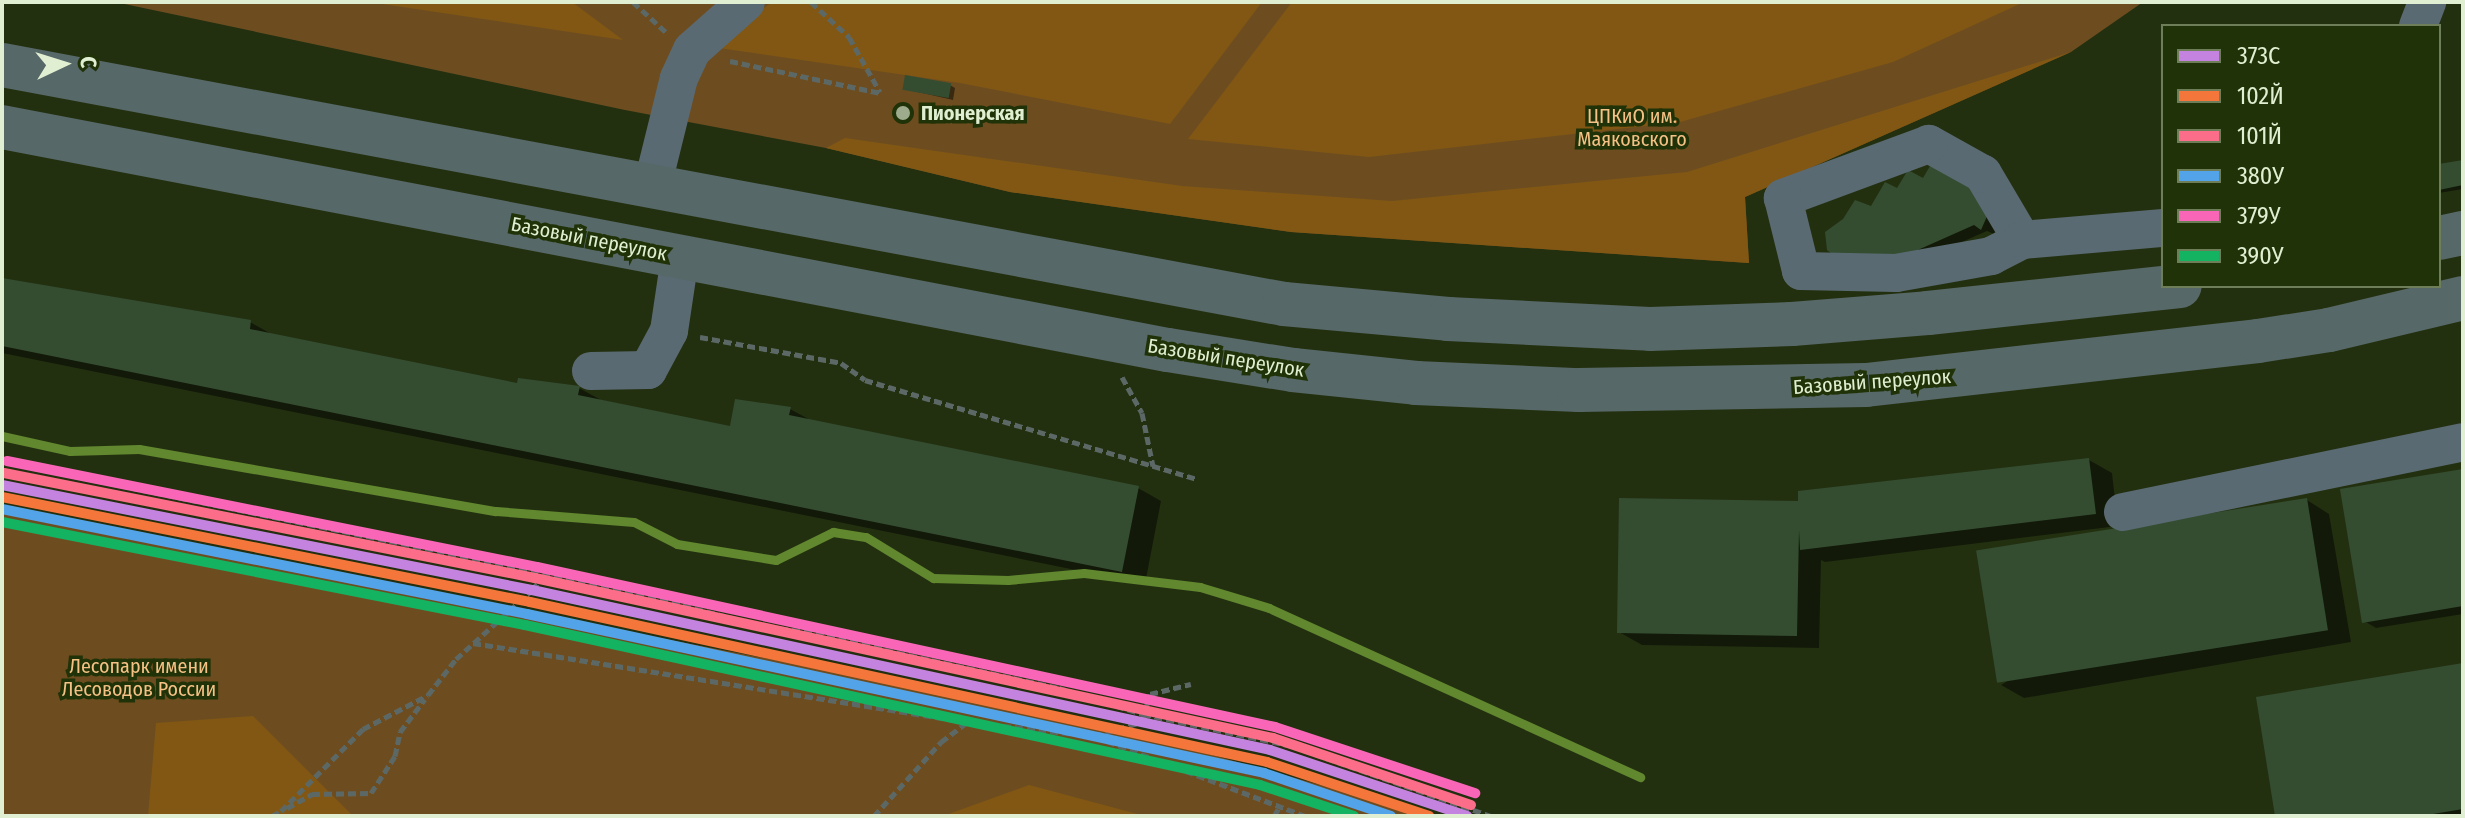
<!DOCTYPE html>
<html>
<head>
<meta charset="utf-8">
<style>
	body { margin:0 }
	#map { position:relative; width:2465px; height:818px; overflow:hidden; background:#233010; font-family:"Fira Sans Condensed",sans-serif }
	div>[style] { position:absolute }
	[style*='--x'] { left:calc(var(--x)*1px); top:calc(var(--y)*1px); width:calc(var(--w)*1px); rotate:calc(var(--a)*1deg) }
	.green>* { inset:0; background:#6d4d20 }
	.forest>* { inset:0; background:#815713 }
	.shadow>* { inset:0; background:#0007 }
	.stream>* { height:9px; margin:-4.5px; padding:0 4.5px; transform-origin:4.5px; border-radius:4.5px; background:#61872f }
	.building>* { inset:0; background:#344d31; transform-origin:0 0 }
	.path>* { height:5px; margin-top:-2.5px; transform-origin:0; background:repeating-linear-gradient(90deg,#5c6866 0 8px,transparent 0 12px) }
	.minor>* { height:38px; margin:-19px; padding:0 19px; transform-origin:19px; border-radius:19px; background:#5a6a73 }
	.major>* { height:44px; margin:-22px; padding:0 22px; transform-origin:22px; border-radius:22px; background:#576868 }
	.rail-1>* { height:10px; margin:-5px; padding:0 5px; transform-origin:5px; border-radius:5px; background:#c483df }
	.rail-2>* { height:10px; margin:-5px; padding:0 5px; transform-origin:5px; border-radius:5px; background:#f5763a }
	.rail-3>* { height:10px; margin:-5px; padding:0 5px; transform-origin:5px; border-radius:5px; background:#fb6d88 }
	.rail-4>* { height:10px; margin:-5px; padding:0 5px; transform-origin:5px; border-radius:5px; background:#53a3e8 }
	.rail-5>* { height:10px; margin:-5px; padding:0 5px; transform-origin:5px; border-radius:5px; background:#fa66b7 }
	.rail-6>* { height:10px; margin:-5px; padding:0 5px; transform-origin:5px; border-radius:5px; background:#13b361 }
	.dots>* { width:22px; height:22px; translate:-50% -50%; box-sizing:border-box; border:4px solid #203207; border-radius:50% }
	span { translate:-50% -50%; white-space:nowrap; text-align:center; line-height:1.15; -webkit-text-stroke:7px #203207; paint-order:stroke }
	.poi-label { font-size:20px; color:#e0efd1; font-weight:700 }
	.left { translate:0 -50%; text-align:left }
	.park-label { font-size:20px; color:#f5c185 }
	.street-label { font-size:20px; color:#e0efd1 }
	.frame { position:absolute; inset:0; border:4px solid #e0efd1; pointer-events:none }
	.legend { position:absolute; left:2161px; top:24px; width:280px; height:264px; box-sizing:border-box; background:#203207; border:2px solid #6d7e58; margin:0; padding:10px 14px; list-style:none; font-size:24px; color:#e0efd1 }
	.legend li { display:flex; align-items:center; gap:16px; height:40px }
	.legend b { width:40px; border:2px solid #6d7e58 }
	.north { position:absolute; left:24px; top:24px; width:80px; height:80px; -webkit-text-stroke:6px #203207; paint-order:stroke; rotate:86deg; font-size:22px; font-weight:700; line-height:32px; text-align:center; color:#e0efd1 }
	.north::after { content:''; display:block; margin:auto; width:28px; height:36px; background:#e0efd1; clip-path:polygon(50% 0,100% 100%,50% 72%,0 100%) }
</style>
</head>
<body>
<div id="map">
	<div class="green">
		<div style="clip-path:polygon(115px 2px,2143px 2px,2071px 52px,1745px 197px,1749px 263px,1291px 232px,1010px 192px,826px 148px,625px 110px)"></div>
		<div style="clip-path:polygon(2px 512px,1083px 719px,1432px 816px,2px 816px)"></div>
	</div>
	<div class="forest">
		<div style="clip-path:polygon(369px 2px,572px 2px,623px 40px)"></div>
		<div style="clip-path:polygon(772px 2px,1262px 2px,1170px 124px,960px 83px,712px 47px)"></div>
		<div style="clip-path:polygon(1292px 2px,2024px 2px,1893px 62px,1680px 122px,1369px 157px,1188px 139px)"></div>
		<div style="clip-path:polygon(2071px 52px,1745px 197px,1749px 263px,1291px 232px,1010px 192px,826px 148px,845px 138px,1182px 186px,1392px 201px,1687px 172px)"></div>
		<div style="clip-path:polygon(253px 716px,353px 816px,148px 816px,156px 723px)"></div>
		<div style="clip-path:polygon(1029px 785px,1145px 816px,943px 816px)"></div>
	</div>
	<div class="shadow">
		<div style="clip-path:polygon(950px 85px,955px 88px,953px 100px,905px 89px)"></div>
		<div style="clip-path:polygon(2463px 162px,2463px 189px,2439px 193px,2439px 166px)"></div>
		<div style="clip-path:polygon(1909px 173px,1999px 222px,1994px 234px,1987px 231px,1914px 263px,1872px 208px,1898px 191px)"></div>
		<div style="clip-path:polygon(2px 280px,250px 322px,273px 335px,519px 385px,579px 388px,601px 400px,732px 428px,790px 409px,814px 422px,1138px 488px,1161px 501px,1145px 584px,2px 353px)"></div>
		<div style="clip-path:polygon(2089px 460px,2112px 473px,2118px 526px,1825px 562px,1821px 560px,1819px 648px,1642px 645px,1619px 632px,1801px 503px)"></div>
		<div style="clip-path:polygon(2463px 471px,2463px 614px,2376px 628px,2364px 621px)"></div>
		<div style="clip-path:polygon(2307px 500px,2329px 514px,2351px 642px,2024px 698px,2001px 685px)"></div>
		<div style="clip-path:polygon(2463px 665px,2463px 816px,2277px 816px)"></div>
	</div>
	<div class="stream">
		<div style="--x:2;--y:436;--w:70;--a:12.4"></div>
		<div style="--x:70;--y:451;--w:69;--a:-1.7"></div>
		<div style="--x:139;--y:449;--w:362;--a:9.9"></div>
		<div style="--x:496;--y:511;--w:138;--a:4.6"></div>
		<div style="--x:634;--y:522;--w:48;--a:27.1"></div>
		<div style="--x:677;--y:544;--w:100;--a:9.2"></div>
		<div style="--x:776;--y:560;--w:64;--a:-26.2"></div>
		<div style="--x:833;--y:532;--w:33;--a:9"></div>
		<div style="--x:866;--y:537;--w:79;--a:31.5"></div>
		<div style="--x:933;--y:578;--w:75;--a:1.5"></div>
		<div style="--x:1008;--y:580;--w:76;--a:-5.3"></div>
		<div style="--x:1084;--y:573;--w:117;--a:6.9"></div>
		<div style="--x:1200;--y:587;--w:72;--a:16.9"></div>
		<div style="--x:1269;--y:608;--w:408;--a:24.5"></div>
	</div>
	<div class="building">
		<div style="left:905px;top:75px;width:47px;height:15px;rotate:10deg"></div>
		<div style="clip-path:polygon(2463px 160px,2463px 185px,2439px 190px,2439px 164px)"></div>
		<div style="clip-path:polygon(1933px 161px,1974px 180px,1988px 214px,1981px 230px,1974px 225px,1902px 257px,1838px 259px,1827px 250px,1825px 232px,1843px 219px,1855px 200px,1871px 206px,1885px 182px,1897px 188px,1908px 170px,1923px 178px)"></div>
		<div style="clip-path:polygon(2px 278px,251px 320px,250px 329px,517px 383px,518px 378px,580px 386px,578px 395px,730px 426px,735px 399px,791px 407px,789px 415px,1139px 486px,1122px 572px,2px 346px)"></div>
		<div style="clip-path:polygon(2089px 458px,2096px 514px,1800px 550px,1799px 530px,1797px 636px,1617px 633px,1619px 498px,1798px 501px,1798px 491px)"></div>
		<div style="clip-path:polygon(2463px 469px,2463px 606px,2362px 623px,2340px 489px)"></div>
		<div style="left:2307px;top:498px;width:134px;height:335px;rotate:81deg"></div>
		<div style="clip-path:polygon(2463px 663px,2463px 809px,2421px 816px,2275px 816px,2256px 697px)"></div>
	</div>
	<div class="path">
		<div style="--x:633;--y:2;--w:46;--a:42.4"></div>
		<div style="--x:811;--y:2;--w:52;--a:42.6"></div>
		<div style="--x:849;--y:37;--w:63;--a:60.6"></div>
		<div style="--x:730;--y:61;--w:154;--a:12"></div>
		<div style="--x:700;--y:337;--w:143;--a:10.4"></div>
		<div style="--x:841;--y:363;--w:29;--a:35"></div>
		<div style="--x:865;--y:380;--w:346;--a:16.6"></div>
		<div style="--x:1122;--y:377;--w:41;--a:60.9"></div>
		<div style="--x:1142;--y:413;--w:54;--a:78.3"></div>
		<div style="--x:2;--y:461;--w:600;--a:11.63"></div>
		<div style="--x:590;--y:582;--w:184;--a:14.2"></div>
		<div style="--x:768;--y:627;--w:72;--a:7.2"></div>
		<div style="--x:839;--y:636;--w:48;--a:16.9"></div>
		<div style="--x:885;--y:650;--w:178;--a:12.3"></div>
		<div style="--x:1059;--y:688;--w:88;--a:17.2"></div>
		<div style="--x:1143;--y:714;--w:152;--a:12.1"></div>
		<div style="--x:1292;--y:746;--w:211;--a:19.4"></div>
		<div style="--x:473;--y:643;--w:500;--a:9.09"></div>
		<div style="--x:967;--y:722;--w:128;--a:6.3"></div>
		<div style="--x:1094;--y:736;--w:50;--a:-16.3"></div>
		<div style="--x:1142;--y:722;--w:29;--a:-74"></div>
		<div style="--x:1150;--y:694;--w:42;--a:-13.7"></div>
		<div style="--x:1096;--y:737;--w:223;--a:20.7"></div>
		<div style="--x:287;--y:808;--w:29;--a:-29"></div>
		<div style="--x:312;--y:794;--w:59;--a:-1"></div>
		<div style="--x:371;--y:793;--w:44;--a:-57"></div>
		<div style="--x:395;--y:756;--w:25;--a:-78"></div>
		<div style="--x:400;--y:732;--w:41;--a:-52.9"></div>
		<div style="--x:272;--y:816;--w:10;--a:-29"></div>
		<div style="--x:281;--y:811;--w:116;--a:-45"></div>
		<div style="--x:363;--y:729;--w:73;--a:-27.6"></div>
		<div style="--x:428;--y:695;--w:46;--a:-52.1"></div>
		<div style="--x:456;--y:659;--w:103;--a:-42.2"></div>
		<div style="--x:532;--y:590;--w:22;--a:-51"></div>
		<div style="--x:874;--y:816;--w:100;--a:-47.8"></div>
		<div style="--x:941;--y:742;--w:31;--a:-37"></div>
		<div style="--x:1274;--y:816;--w:12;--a:-59"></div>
	</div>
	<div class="minor">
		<div style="--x:2418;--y:26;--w:26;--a:-69"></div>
		<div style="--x:652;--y:187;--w:112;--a:-76.1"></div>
		<div style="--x:679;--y:78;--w:31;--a:-65"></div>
		<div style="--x:692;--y:50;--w:72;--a:-41.6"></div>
		<div style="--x:2022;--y:240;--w:77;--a:-120.6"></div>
		<div style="--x:1983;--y:174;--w:62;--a:-150.9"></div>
		<div style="--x:1929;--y:144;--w:156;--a:159.7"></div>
		<div style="--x:1783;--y:198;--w:75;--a:76.1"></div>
		<div style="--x:1801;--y:271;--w:95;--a:1.2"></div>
		<div style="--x:1896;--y:273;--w:97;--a:-10.1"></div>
		<div style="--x:1991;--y:256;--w:35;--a:-27"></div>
		<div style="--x:2022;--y:240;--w:142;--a:-4.9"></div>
		<div style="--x:591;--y:371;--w:57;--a:-1"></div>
		<div style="--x:648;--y:370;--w:44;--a:-61.7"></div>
		<div style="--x:669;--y:331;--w:75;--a:-81.5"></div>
		<div style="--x:2123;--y:512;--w:347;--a:-11.6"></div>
	</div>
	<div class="major">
		<div style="--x:2;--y:65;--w:1304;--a:10.56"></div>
		<div style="--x:1284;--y:304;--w:165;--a:5.2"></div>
		<div style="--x:1448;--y:319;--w:202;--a:2.8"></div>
		<div style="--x:1650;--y:329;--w:142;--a:-2"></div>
		<div style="--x:1792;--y:324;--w:136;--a:-4.6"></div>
		<div style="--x:1928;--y:313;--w:253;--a:-6.1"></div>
		<div style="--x:2;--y:127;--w:1187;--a:10.83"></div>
		<div style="--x:1168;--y:350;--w:127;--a:9.1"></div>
		<div style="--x:1293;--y:370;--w:124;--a:6"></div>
		<div style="--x:1416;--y:383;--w:163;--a:2.5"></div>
		<div style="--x:1579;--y:390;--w:287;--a:-1"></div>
		<div style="--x:1866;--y:385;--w:394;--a:-6.4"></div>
		<div style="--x:2258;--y:341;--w:72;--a:-8.8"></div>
		<div style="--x:2329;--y:330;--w:138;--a:-13.4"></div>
		<div style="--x:2439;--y:238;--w:25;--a:-12"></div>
	</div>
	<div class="rail-1">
		<div style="--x:2;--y:485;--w:540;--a:11.21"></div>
		<div style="--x:532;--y:590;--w:755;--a:12.23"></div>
		<div style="--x:1270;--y:750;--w:208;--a:18.5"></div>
	</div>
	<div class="rail-2">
		<div style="--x:2;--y:497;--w:538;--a:11.25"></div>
		<div style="--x:530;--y:602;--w:754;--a:12.25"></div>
		<div style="--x:1267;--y:762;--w:171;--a:18.4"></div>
	</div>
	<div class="rail-3">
		<div style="--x:4;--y:473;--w:541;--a:11.19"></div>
		<div style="--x:535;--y:578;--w:755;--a:12.23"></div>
		<div style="--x:1273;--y:738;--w:209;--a:18.7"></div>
	</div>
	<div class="rail-4">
		<div style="--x:2;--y:509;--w:535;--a:11.31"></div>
		<div style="--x:527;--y:614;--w:754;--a:12.17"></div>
		<div style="--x:1264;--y:773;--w:134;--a:18.7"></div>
	</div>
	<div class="rail-5">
		<div style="--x:7;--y:461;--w:540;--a:11.31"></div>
		<div style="--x:537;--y:567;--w:755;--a:12.23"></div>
		<div style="--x:1275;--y:727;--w:211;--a:18.3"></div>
	</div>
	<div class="rail-6">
		<div style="--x:2;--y:522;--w:533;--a:11.14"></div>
		<div style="--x:525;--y:625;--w:752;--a:12.28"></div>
		<div style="--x:1260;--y:785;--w:99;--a:18.3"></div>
	</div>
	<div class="dots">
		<div style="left:903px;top:113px;background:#9eac8d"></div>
	</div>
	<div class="poi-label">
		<span class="left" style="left:921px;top:113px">Пионерская</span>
	</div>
	<div class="park-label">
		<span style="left:1632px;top:128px">ЦПКиО им.<br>Маяковского</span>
		<span style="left:139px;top:678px">Лесопарк имени<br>Лесоводов России</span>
	</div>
	<div class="street-label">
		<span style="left:589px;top:239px;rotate:11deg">Базовый переулок</span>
		<span style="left:1226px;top:358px;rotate:9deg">Базовый переулок</span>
		<span style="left:1872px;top:382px;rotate:-4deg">Базовый переулок</span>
	</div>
	<div class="frame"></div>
	<ul class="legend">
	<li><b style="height:10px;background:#c483df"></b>373C</li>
	<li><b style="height:10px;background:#f5763a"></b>102Й</li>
	<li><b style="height:10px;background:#fb6d88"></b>101Й</li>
	<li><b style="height:10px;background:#53a3e8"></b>380У</li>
	<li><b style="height:10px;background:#fa66b7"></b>379У</li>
	<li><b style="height:10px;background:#13b361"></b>390У</li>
	</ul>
	<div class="north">С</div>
</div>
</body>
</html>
